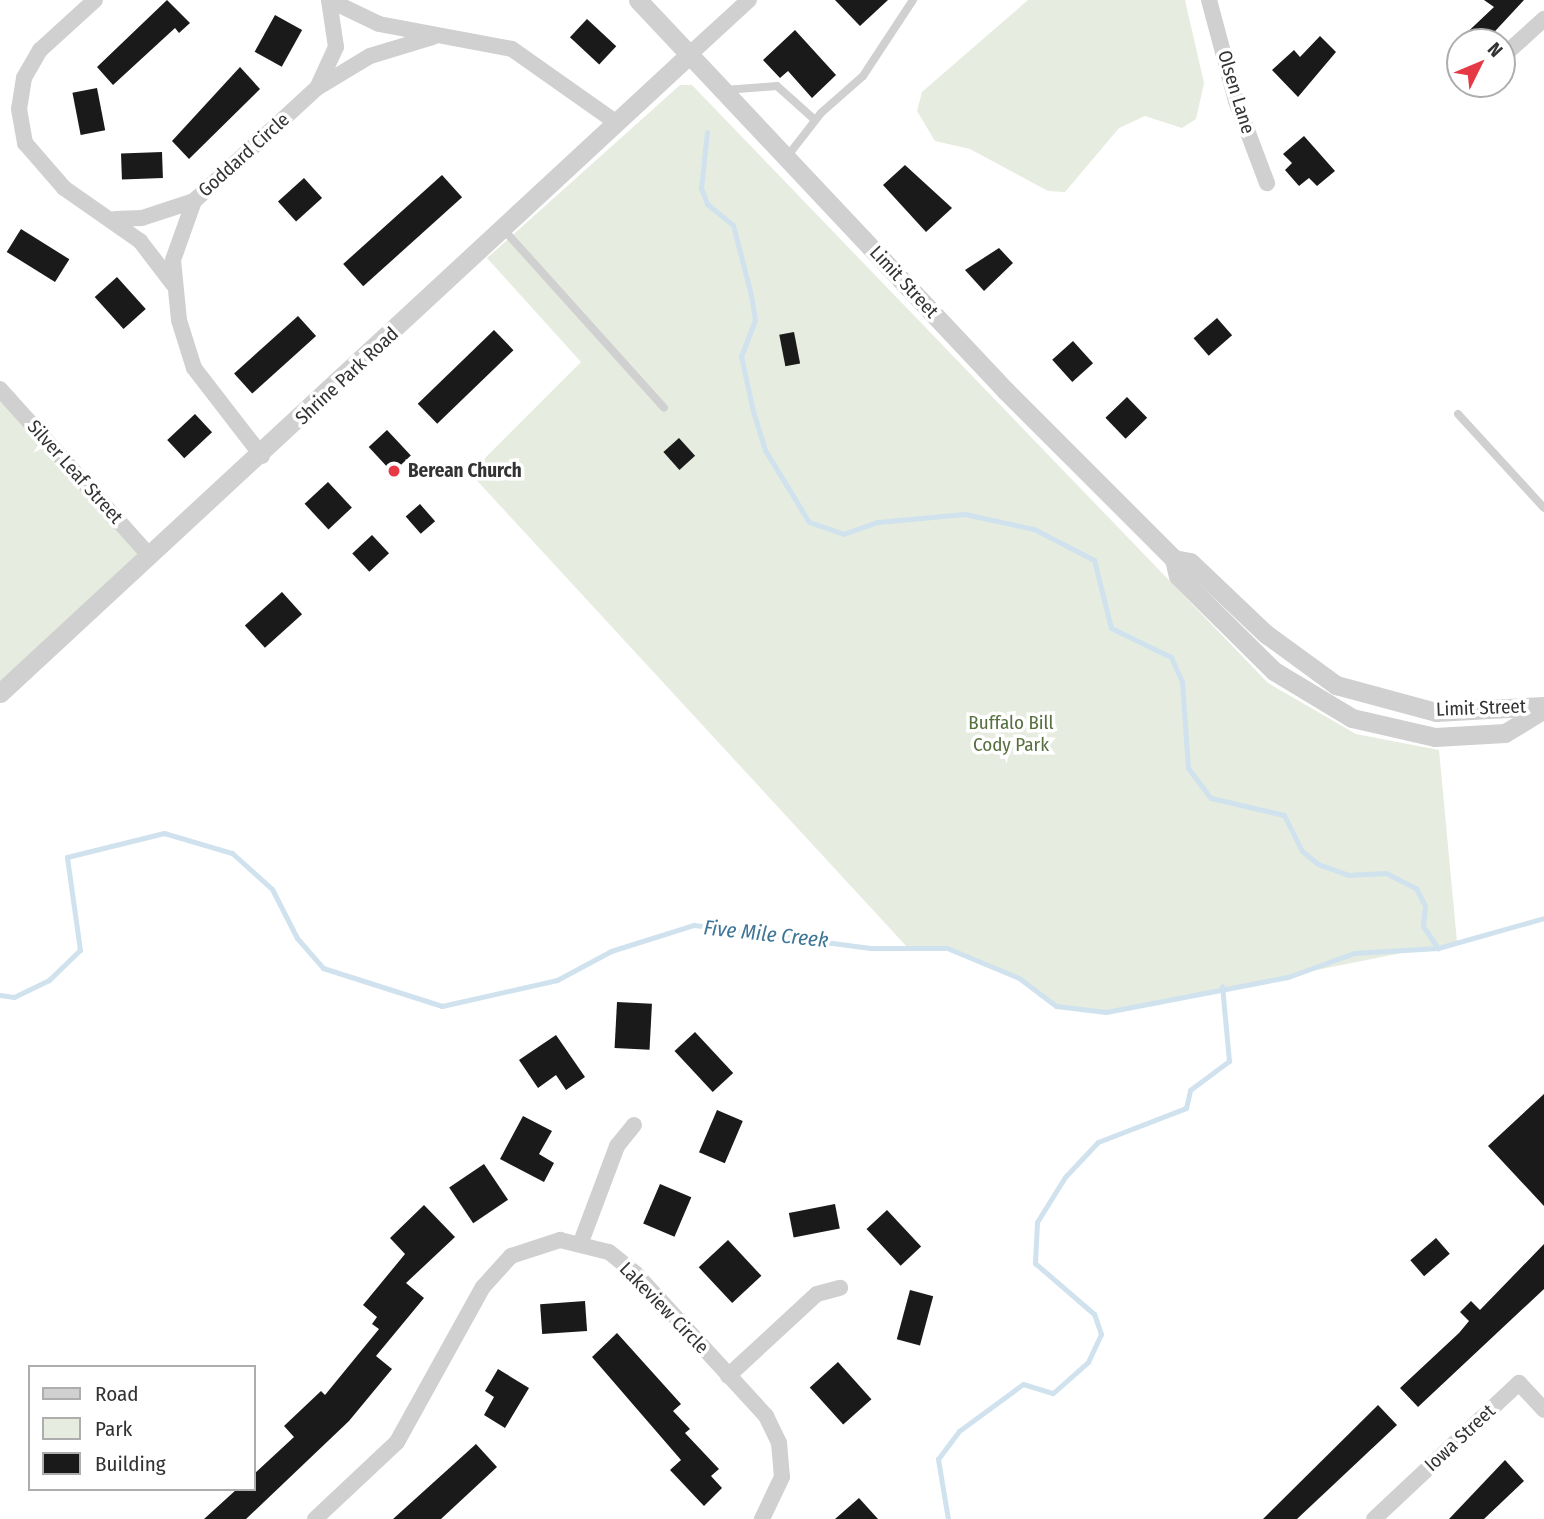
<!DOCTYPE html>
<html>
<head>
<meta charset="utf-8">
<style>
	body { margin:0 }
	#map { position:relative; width:1544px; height:1519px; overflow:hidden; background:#fff; font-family:"Fira Sans Condensed",sans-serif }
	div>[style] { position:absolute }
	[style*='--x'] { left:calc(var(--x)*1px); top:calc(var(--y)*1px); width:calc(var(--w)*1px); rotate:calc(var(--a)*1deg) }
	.green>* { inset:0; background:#e6ecdf }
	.stream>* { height:5px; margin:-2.5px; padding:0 2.5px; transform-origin:2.5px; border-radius:2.5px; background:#cfe2ee }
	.building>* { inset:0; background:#1a1a1a; transform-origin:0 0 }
	.service>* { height:8px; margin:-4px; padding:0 4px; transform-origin:4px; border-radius:4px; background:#d0d0d0 }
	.minor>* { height:16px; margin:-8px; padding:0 8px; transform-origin:8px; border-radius:8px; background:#d0d0d0 }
	.tertiary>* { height:19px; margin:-9.5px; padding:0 9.5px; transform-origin:9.5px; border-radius:9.5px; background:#d0d0d0 }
	.dots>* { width:19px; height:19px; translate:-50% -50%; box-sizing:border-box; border:4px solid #fff; border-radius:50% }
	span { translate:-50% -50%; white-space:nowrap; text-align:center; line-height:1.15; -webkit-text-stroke:7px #fff; paint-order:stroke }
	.street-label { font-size:19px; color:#333 }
	.poi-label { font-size:19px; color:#333; font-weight:700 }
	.left { translate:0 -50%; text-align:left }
	.park-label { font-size:19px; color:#56703f }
	.water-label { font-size:21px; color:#3f7597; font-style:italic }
	.legend { position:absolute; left:28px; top:1365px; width:228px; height:126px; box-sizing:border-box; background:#fff; border:2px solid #adadad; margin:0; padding:9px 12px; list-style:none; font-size:21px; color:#333 }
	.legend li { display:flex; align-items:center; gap:14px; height:35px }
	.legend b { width:35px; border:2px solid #adadad }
	.north { position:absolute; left:1446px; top:28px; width:70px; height:70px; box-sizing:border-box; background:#fff; border:2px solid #adadad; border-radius:50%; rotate:47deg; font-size:19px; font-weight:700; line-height:28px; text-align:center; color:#333 }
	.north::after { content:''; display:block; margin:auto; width:24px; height:32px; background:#e63946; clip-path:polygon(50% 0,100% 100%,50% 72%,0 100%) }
</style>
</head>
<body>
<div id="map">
	<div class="green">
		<div style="clip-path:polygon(1028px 0,1185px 0,1204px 83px,1196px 119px,1182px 128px,1145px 116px,1119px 128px,1065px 192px,1048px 191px,970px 149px,935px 141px,917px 111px,922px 92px)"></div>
		<div style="clip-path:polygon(680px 85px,692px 85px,1268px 683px,1356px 734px,1439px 750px,1457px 942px,1106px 1012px,1056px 1006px,1019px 978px,947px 948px,908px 948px,470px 473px,581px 362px,487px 258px)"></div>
		<div style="clip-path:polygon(0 389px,150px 556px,0 696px)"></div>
	</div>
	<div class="stream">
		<div style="--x:707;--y:132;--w:56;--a:96.1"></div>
		<div style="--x:701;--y:188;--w:17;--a:69"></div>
		<div style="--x:707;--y:204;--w:33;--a:39"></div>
		<div style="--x:733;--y:225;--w:72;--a:75.6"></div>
		<div style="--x:751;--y:295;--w:25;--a:81"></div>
		<div style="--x:755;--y:320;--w:39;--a:111"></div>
		<div style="--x:741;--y:356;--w:56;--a:77.7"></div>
		<div style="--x:753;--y:411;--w:41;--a:72.9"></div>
		<div style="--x:765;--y:450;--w:84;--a:58.6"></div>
		<div style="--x:809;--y:522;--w:36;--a:19"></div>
		<div style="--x:843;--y:534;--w:37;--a:-19"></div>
		<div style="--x:878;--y:522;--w:87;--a:-5.3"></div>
		<div style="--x:965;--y:514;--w:71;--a:12.3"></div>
		<div style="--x:1034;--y:529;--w:68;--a:27.3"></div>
		<div style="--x:1094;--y:560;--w:70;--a:76"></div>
		<div style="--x:1111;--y:628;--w:67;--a:25.8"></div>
		<div style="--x:1171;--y:657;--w:27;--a:66"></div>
		<div style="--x:1182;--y:682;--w:86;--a:86"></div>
		<div style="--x:1188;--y:768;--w:38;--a:53"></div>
		<div style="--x:1211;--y:798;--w:75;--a:13.1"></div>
		<div style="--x:1284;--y:815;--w:40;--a:63.4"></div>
		<div style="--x:1302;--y:851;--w:21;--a:39"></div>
		<div style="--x:1318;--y:864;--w:32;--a:20"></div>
		<div style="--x:1348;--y:875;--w:38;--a:-3"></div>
		<div style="--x:1386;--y:873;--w:34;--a:27"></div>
		<div style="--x:1416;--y:888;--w:20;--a:63"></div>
		<div style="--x:1425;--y:906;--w:20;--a:96"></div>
		<div style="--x:1423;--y:926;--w:27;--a:56"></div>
		<div style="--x:0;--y:995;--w:14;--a:8"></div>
		<div style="--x:14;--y:997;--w:39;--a:-26"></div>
		<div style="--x:49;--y:980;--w:43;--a:-44.1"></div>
		<div style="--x:80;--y:950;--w:94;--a:-98"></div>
		<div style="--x:67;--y:857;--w:100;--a:-13.9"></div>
		<div style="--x:164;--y:833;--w:71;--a:16.4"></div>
		<div style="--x:232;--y:853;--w:54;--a:42"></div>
		<div style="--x:272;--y:889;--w:55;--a:63"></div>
		<div style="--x:297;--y:938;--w:40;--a:49"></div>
		<div style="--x:323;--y:968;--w:125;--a:17.7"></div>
		<div style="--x:442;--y:1006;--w:118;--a:-12.7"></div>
		<div style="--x:557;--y:980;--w:61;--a:-28.2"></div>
		<div style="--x:611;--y:951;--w:87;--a:-17.4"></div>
		<div style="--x:694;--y:925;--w:178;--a:7.4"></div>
		<div style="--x:871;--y:948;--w:76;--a:0"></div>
		<div style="--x:947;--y:948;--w:78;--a:22.6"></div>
		<div style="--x:1019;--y:978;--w:46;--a:37.1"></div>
		<div style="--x:1056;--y:1006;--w:50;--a:6.8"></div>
		<div style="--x:1106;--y:1012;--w:185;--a:-10.9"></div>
		<div style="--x:1288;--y:977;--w:70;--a:-20"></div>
		<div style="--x:1354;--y:953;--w:84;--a:-3.4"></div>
		<div style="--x:1438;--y:948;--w:110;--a:-15.8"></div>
		<div style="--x:948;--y:1519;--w:61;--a:-99.5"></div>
		<div style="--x:938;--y:1459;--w:35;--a:-53"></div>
		<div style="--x:959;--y:1431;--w:79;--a:-36.3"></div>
		<div style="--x:1023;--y:1384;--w:31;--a:17"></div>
		<div style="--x:1053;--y:1393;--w:47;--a:-41.5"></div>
		<div style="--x:1088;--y:1362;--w:31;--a:-65"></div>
		<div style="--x:1101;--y:1334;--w:21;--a:-109"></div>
		<div style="--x:1094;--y:1314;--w:78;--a:-139.2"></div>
		<div style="--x:1035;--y:1263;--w:41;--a:-87.2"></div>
		<div style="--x:1037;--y:1222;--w:53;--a:-58.1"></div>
		<div style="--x:1065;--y:1177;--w:48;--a:-46.7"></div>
		<div style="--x:1098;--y:1142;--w:94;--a:-21.1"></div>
		<div style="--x:1186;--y:1108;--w:18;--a:-77"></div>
		<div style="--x:1190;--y:1090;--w:49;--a:-36.6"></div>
		<div style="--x:1229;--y:1061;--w:75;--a:-95.3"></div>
	</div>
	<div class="building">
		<div style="clip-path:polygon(167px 0,190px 23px,179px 33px,175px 28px,113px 85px,97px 67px)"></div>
		<div style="clip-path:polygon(835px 0,888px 0,860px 26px)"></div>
		<div style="clip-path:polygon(1484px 0,1524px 0,1485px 42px,1457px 42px,1494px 7px)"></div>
		<div style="left:275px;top:15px;width:31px;height:42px;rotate:29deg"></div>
		<div style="left:587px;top:19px;width:40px;height:25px;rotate:43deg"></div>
		<div style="clip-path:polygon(795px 30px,836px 75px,812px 98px,788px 71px,780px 78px,763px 60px)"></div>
		<div style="clip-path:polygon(1320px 36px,1336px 52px,1298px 97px,1272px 70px,1294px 50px,1300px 57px)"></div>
		<div style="clip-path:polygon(240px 67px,260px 89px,189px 159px,172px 141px)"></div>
		<div style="left:97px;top:88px;width:43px;height:25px;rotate:79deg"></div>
		<div style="clip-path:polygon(1304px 136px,1335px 171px,1317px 186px,1309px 178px,1299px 186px,1285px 170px,1292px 163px,1283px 154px)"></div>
		<div style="left:162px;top:152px;width:26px;height:41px;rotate:88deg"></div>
		<div style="clip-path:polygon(905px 165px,952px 208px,926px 232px,883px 185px)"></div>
		<div style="left:442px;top:175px;width:30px;height:133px;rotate:48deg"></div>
		<div style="left:304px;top:178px;width:27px;height:35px;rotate:48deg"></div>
		<div style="left:21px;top:229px;width:57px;height:27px;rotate:32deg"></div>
		<div style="clip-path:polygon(999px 248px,1013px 263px,984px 291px,965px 270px)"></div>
		<div style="left:117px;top:277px;width:43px;height:30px;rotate:48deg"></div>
		<div style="left:298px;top:316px;width:27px;height:86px;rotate:48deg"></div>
		<div style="left:1217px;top:318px;width:23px;height:31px;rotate:49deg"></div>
		<div style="left:494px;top:330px;width:28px;height:106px;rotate:46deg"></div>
		<div style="left:794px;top:332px;width:32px;height:15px;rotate:79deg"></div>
		<div style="left:1073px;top:341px;width:30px;height:28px;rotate:48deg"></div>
		<div style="left:1127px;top:397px;width:29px;height:30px;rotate:46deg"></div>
		<div style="left:195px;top:414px;width:25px;height:38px;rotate:47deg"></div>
		<div style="left:387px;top:430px;width:35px;height:25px;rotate:47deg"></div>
		<div style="left:679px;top:438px;width:24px;height:21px;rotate:48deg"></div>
		<div style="left:328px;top:482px;width:35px;height:32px;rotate:47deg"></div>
		<div style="left:420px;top:504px;width:23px;height:19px;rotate:49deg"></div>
		<div style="left:372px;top:535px;width:25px;height:27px;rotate:47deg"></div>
		<div style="left:282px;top:592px;width:30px;height:50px;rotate:48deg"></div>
		<div style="left:617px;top:1002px;width:35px;height:46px;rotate:3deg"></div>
		<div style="left:695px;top:1032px;width:56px;height:28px;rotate:47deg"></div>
		<div style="clip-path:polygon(556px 1035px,585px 1077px,566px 1090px,556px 1075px,538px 1088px,519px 1060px)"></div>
		<div style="clip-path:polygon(1544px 1094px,1544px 1206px,1488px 1146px)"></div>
		<div style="left:717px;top:1110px;width:28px;height:46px;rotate:23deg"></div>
		<div style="clip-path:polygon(523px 1116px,552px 1131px,539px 1154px,554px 1163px,544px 1182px,500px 1159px)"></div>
		<div style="left:484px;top:1164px;width:43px;height:42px;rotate:56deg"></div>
		<div style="left:660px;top:1184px;width:34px;height:43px;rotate:23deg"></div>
		<div style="left:835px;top:1204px;width:25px;height:47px;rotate:79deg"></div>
		<div style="clip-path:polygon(424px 1205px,455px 1237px,406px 1283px,424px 1298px,376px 1356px,392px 1369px,349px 1421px,246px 1519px,204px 1519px,237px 1489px,254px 1489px,254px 1474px,294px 1437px,284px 1426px,321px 1391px,325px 1395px,379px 1329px,372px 1324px,377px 1317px,363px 1305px,405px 1254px,390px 1238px)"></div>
		<div style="left:887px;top:1210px;width:50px;height:28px;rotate:47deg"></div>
		<div style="left:1436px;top:1238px;width:21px;height:34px;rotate:49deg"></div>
		<div style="left:728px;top:1240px;width:49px;height:40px;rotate:47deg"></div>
		<div style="clip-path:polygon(1544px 1244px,1544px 1289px,1418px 1407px,1400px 1388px,1459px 1333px,1469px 1321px,1460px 1312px,1471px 1301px,1480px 1310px)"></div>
		<div style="left:910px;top:1290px;width:24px;height:51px;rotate:15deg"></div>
		<div style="left:585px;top:1301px;width:30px;height:45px;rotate:86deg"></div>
		<div style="clip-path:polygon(617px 1333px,681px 1404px,673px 1411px,690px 1429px,685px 1433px,719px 1469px,711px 1476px,722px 1488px,704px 1506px,670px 1470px,681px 1460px,592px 1357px)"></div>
		<div style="left:838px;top:1362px;width:50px;height:38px;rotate:48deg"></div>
		<div style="clip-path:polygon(498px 1369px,529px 1388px,505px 1428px,484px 1415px,494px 1397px,485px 1391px)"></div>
		<div style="clip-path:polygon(1378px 1405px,1397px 1425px,1297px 1519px,1263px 1519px)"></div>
		<div style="clip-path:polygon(476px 1444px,497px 1467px,441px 1519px,393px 1519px)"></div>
		<div style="clip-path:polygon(1505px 1460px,1524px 1481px,1484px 1519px,1449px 1519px)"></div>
		<div style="clip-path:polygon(859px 1498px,878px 1519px,835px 1519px)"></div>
	</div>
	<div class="service">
		<div style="--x:725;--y:90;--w:52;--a:-4.4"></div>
		<div style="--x:777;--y:86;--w:51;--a:41.8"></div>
		<div style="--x:786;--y:158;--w:57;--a:-52.1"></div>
		<div style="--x:821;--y:113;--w:56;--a:-41.4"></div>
		<div style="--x:863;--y:76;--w:91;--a:-56.7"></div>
		<div style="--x:504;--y:230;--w:239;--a:48"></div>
		<div style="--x:1458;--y:414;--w:127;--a:47.5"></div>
	</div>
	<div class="minor">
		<div style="--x:95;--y:0;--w:74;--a:137.7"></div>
		<div style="--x:40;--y:50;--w:32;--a:120"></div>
		<div style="--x:24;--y:78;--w:31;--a:99"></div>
		<div style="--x:19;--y:109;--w:35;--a:80"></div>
		<div style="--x:25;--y:143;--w:60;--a:49.1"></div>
		<div style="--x:64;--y:188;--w:93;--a:34.9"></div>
		<div style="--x:140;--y:241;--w:54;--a:52.5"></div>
		<div style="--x:329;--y:0;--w:55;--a:25.6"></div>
		<div style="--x:379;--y:24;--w:135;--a:10.6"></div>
		<div style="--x:512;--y:49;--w:128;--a:35.2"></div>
		<div style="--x:1209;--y:0;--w:105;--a:75"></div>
		<div style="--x:1236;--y:101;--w:88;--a:69.3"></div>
		<div style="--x:690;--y:54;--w:80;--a:-42.5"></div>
		<div style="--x:1502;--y:57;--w:57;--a:-42.1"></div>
		<div style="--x:318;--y:86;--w:43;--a:-65.2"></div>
		<div style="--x:336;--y:47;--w:48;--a:-98.5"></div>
		<div style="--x:115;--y:219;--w:27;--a:-2"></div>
		<div style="--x:142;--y:218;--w:55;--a:-18.1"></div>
		<div style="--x:0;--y:389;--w:224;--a:48.1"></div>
		<div style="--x:262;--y:456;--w:111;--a:-127.7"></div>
		<div style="--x:194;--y:368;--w:50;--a:-107.4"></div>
		<div style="--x:179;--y:320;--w:60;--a:-95.7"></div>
		<div style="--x:173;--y:260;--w:63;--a:-70.4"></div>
		<div style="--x:194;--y:201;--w:167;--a:-42.6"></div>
		<div style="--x:317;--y:88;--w:62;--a:-31.1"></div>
		<div style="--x:370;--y:56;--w:66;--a:-16.8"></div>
		<div style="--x:581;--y:1242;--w:103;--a:-69.4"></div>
		<div style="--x:617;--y:1146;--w:27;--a:-51"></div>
		<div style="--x:728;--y:1376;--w:121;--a:-42.7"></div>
		<div style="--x:817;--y:1294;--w:24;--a:-15"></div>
		<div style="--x:315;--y:1519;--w:112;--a:-43.2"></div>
		<div style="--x:397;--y:1442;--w:177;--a:-61"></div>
		<div style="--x:483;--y:1287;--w:42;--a:-47.9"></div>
		<div style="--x:511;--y:1256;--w:52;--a:-18.1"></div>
		<div style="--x:560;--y:1240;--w:50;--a:13.8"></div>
		<div style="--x:609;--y:1252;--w:35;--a:39"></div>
		<div style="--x:636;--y:1274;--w:193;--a:47.5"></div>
		<div style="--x:766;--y:1416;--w:30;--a:64"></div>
		<div style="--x:779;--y:1443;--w:34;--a:85"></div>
		<div style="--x:782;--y:1477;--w:47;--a:115.5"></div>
		<div style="--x:1374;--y:1519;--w:199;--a:-43.2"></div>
		<div style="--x:1519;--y:1383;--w:37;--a:47"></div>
	</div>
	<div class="tertiary">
		<div style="--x:638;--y:0;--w:536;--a:46.74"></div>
		<div style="--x:1005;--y:390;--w:239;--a:45"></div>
		<div style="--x:1174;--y:559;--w:17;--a:77"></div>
		<div style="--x:1178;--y:576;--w:135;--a:44.7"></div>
		<div style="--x:1274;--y:671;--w:91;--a:31.1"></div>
		<div style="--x:1352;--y:718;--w:85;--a:12.9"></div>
		<div style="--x:1435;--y:737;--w:70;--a:-3.3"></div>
		<div style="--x:1505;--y:733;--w:46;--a:-31.6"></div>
		<div style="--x:1174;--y:559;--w:16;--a:11"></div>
		<div style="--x:1190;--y:562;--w:105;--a:43.5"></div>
		<div style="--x:1266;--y:634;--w:87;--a:36.1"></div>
		<div style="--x:1336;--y:685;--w:104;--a:15.1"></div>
		<div style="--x:1436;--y:712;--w:108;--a:-3.2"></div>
		<div style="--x:0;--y:693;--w:940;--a:-42.8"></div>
	</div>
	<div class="dots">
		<div style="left:394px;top:471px;background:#e63946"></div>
	</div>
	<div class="street-label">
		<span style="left:1236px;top:92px;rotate:73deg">Olsen Lane</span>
		<span style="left:244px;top:155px;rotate:-42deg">Goddard Circle</span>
		<span style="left:904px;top:282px;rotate:47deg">Limit Street</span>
		<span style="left:347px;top:376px;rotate:-43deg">Shrine Park Road</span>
		<span style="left:75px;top:472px;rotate:48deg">Silver Leaf Street</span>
		<span style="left:1481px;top:708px;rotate:-2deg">Limit Street</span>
		<span style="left:664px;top:1308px;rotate:46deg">Lakeview Circle</span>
		<span style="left:1460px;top:1438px;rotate:-43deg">Iowa Street</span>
	</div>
	<div class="poi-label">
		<span class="left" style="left:408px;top:471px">Berean Church</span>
	</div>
	<div class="park-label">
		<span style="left:1011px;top:734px">Buffalo Bill<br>Cody Park</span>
	</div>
	<div class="water-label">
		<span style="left:766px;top:934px;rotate:6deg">Five Mile Creek</span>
	</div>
	<ul class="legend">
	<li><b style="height:9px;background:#d0d0d0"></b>Road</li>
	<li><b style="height:19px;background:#e6ecdf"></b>Park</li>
	<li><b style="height:19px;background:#1a1a1a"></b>Building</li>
	</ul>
	<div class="north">N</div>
</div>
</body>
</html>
